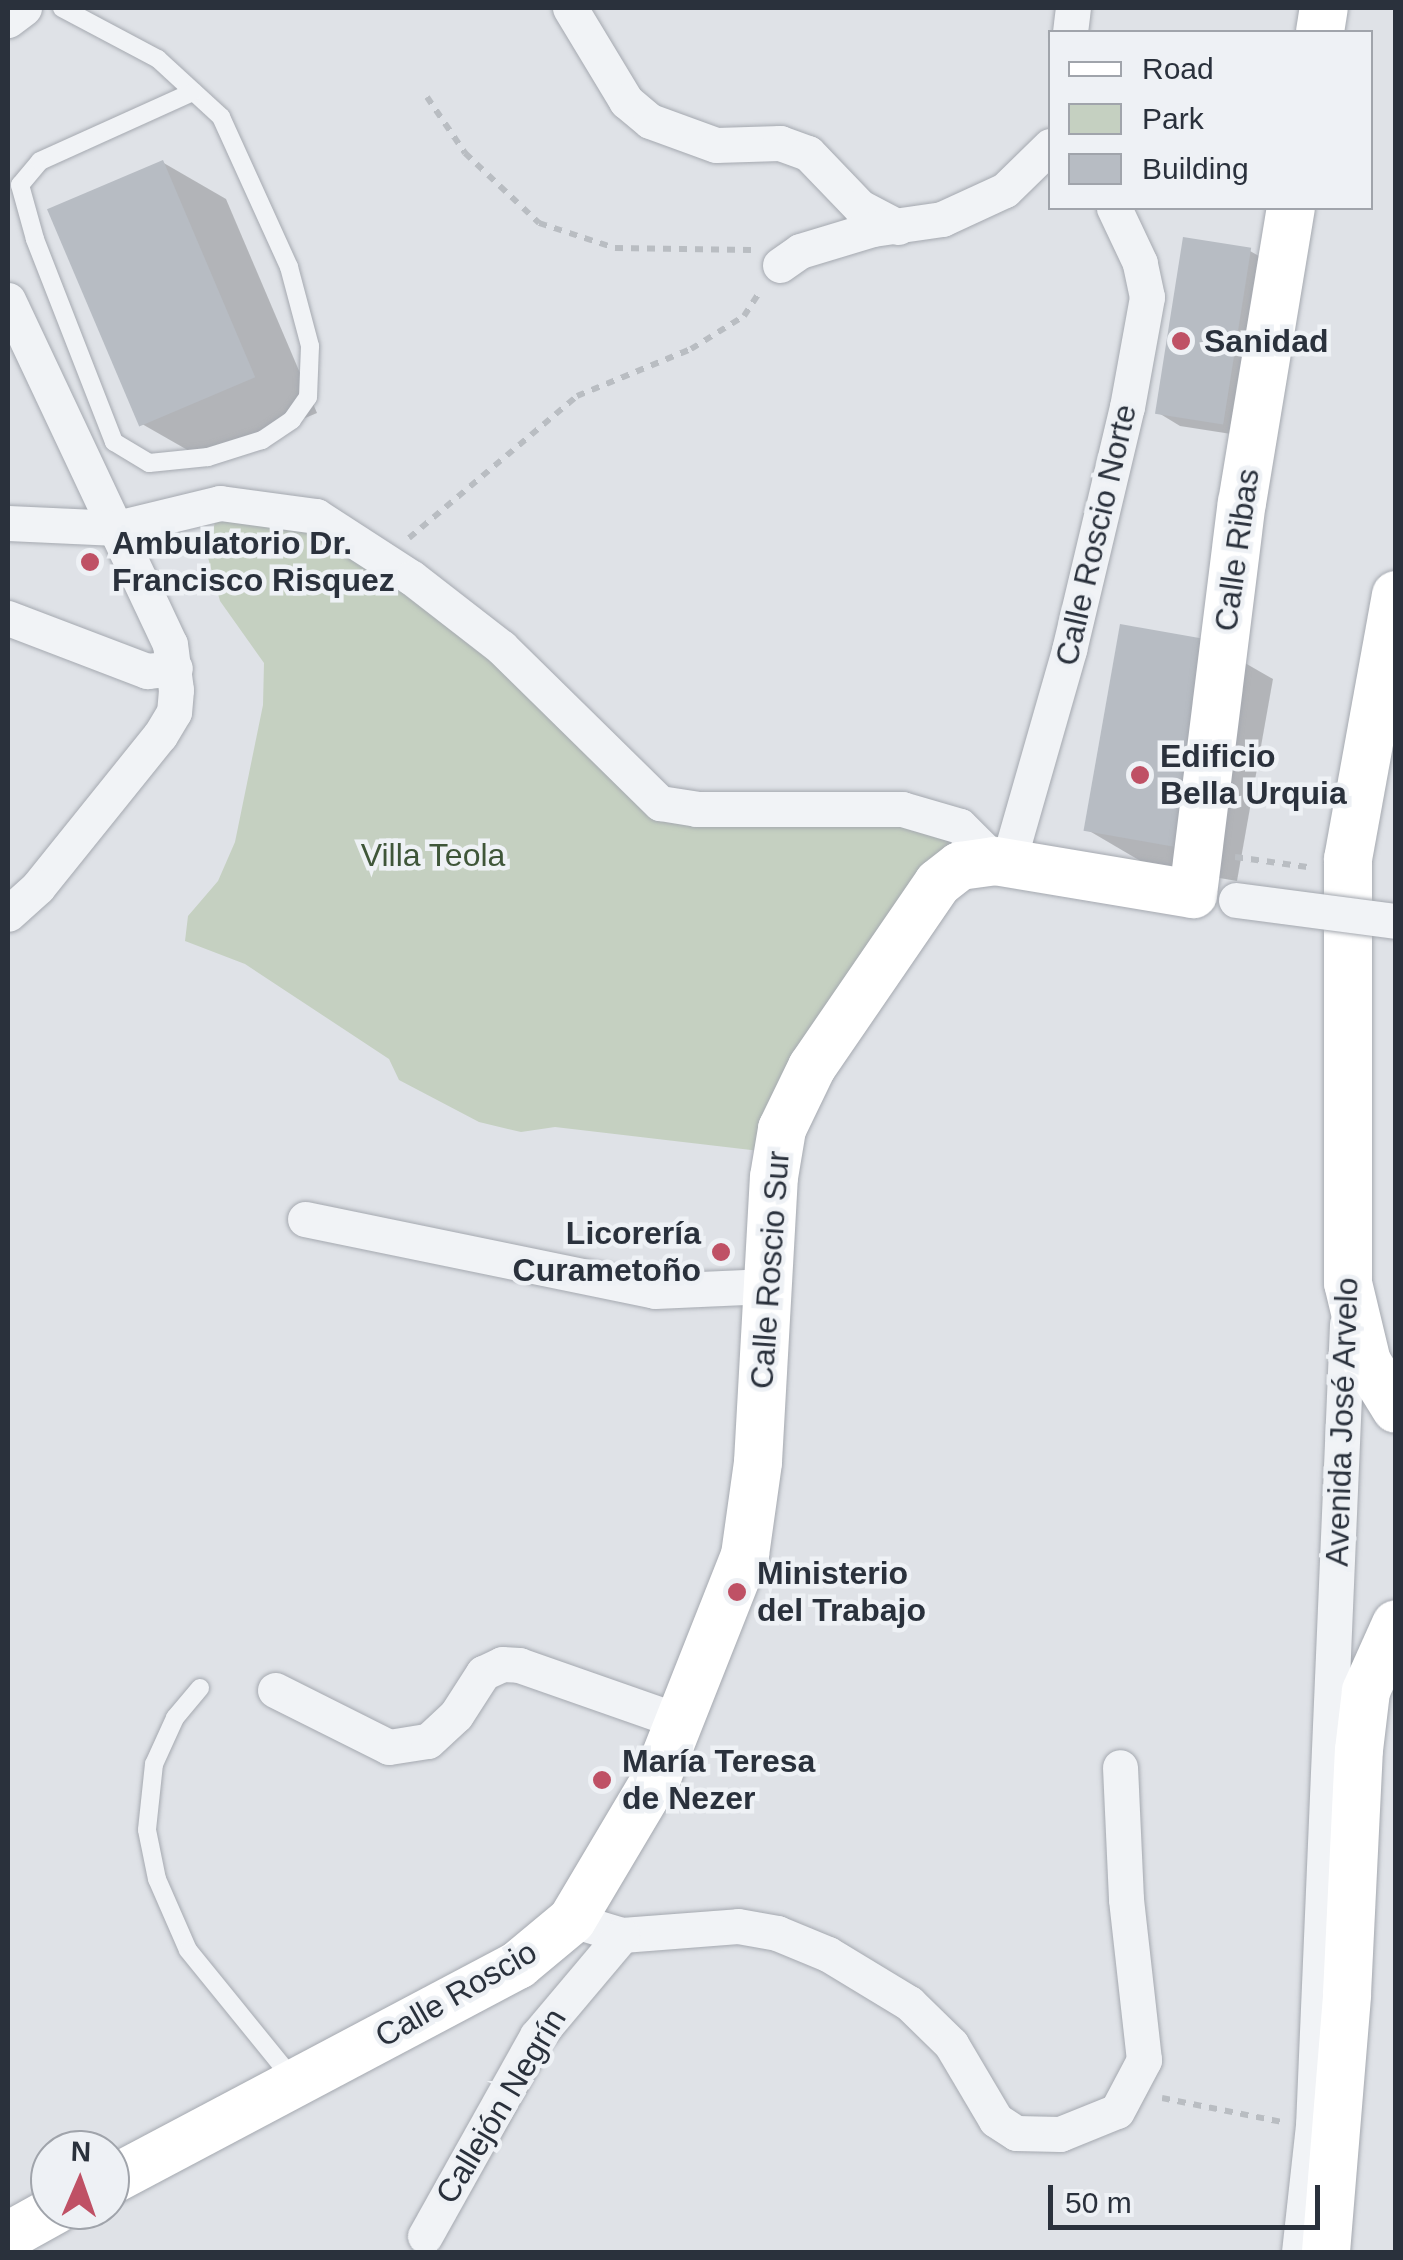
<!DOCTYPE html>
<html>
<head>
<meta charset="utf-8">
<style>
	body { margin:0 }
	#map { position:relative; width:1403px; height:2260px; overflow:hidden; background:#dfe2e7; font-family:Arial,sans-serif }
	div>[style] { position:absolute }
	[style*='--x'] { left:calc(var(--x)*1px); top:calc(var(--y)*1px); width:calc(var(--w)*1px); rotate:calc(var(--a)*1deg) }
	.green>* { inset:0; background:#c5d0c1 }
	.shadow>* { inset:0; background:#0003 }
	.building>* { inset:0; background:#b7bcc3; transform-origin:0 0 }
	.path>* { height:6px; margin-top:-3px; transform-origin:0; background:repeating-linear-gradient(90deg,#b9bdc2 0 8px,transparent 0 16px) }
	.roads { filter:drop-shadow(0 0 2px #a5a9b0) drop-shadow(0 0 2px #a5a9b0) }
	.lane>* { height:18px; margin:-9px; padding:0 9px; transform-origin:9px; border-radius:9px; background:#f1f3f6 }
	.street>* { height:35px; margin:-17.5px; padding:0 17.5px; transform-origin:17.5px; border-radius:17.5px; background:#f1f3f6 }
	.secondary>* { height:48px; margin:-24px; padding:0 24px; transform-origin:24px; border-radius:24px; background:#fff }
	.bridges { filter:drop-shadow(0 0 2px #a5a9b0) drop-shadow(0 0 2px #a5a9b0) }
	.street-bridge>* { height:35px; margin:-17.5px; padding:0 17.5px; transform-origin:17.5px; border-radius:17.5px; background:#f1f3f6 }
	.dots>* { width:28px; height:28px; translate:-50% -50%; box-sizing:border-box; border:5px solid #eef1f5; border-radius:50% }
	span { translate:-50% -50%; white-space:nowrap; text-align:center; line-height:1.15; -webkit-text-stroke:9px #eef1f5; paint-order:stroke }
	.poi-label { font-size:32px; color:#2a313c; font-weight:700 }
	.left { translate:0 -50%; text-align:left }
	.right { translate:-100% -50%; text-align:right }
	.street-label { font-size:32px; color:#2a313c }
	.park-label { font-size:32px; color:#3f5639 }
	.frame { position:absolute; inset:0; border:10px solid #2a313c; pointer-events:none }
	.legend { position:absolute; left:1048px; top:30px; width:325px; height:180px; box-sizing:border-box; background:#eef1f5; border:2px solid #a0a4ab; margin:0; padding:12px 18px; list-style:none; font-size:30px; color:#2a313c }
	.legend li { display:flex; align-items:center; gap:20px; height:50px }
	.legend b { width:50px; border:2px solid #a0a4ab }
	.north { position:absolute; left:30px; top:2130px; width:100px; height:100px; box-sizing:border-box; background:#eef1f5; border:2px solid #a0a4ab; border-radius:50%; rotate:2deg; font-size:28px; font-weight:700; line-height:40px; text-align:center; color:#2a313c }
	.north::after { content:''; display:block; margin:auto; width:35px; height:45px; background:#bf5165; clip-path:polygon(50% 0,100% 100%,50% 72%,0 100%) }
	.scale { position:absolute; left:1048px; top:2185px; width:272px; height:45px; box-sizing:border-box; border:5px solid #2a313c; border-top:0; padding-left:12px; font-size:30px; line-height:35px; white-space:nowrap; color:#2a313c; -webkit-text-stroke:8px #eef1f5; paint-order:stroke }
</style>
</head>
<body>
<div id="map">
	<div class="green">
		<div style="clip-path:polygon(220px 503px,316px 516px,412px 578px,660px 803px,960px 826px,960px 866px,776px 1153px,555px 1127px,521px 1132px,479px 1122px,399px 1080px,389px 1059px,245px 964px,185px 941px,188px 916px,218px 881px,235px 842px,263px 705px,264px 663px,220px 601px,207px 554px)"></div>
	</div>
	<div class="shadow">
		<div style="clip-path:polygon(162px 162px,226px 199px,317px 413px,205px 460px,142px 424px)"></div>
		<div style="clip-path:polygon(1250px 251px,1273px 264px,1244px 436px,1180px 426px,1157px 412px)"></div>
		<div style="clip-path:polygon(1210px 643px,1273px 679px,1237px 881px,1149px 866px,1086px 829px)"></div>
	</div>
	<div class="building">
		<div style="left:163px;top:160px;width:236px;height:126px;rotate:67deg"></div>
		<div style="left:1183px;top:237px;width:69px;height:179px;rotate:9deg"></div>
		<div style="left:1120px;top:624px;width:92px;height:210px;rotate:10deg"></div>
	</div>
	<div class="path">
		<div style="--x:427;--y:97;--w:68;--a:55.8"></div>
		<div style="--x:465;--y:153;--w:102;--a:43.4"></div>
		<div style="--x:539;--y:223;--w:80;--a:18.2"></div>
		<div style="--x:615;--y:248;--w:136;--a:0.8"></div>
		<div style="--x:409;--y:538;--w:220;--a:-40.2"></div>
		<div style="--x:577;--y:396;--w:123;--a:-22.4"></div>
		<div style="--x:691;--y:349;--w:62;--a:-31.9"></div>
		<div style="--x:744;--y:316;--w:31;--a:-57"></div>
		<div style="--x:1235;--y:857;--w:73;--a:7.9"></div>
		<div style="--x:1162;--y:2098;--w:122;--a:11.3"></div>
	</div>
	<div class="roads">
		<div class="lane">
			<div style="--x:62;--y:8;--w:109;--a:28"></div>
			<div style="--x:158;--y:59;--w:86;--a:42.6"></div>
			<div style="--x:221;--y:117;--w:165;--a:65.6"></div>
			<div style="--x:289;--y:267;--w:82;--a:75.1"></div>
			<div style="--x:310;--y:346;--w:51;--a:92.2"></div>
			<div style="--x:308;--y:397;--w:28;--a:125"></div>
			<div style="--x:292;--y:420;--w:36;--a:146"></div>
			<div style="--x:262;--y:440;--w:57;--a:162.5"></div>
			<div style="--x:208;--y:457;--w:59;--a:174.2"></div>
			<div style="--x:149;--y:463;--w:41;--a:-149"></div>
			<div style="--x:114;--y:442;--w:218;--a:-111.3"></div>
			<div style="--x:35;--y:239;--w:56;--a:-105.5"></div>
			<div style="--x:20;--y:185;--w:31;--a:-50"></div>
			<div style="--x:40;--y:161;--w:168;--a:-24.3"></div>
			<div style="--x:200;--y:1688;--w:39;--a:130"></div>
			<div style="--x:175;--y:1718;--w:51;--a:114.5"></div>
			<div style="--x:154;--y:1764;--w:66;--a:96.1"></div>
			<div style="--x:147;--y:1830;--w:50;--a:78.5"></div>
			<div style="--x:157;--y:1879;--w:77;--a:66.4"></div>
			<div style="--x:188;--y:1950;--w:166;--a:50.9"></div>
		</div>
		<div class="street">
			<div style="--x:570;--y:8;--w:109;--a:58.9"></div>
			<div style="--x:626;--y:101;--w:31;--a:40"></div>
			<div style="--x:650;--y:121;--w:70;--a:20"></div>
			<div style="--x:716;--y:145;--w:64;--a:-1.8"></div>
			<div style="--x:780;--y:143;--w:30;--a:20"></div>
			<div style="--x:808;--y:153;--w:75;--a:46.1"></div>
			<div style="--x:860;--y:207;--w:43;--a:27.8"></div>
			<div style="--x:8;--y:20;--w:20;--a:-37"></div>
			<div style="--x:1070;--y:32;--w:24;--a:-83"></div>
			<div style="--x:780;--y:265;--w:24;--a:-35"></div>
			<div style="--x:800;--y:251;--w:76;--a:-16.8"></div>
			<div style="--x:873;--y:229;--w:70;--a:-8.2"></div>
			<div style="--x:942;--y:219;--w:69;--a:-24.7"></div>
			<div style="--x:1005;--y:190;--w:63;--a:-44.4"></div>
			<div style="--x:8;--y:300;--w:380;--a:64.8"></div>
			<div style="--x:170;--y:644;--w:46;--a:82.6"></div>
			<div style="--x:176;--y:690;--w:22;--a:95"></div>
			<div style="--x:174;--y:712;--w:27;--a:121"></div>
			<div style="--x:160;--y:735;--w:195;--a:128.8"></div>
			<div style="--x:38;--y:887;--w:40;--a:138"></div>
			<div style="--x:8;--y:523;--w:109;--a:2.6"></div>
			<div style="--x:117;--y:528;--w:106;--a:-13.6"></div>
			<div style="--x:220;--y:503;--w:97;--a:7.7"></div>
			<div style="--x:316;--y:516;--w:114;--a:32.9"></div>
			<div style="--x:412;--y:578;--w:113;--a:37.8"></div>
			<div style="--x:501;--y:647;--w:223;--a:44.5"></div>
			<div style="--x:660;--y:803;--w:36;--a:9"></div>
			<div style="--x:696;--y:809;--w:206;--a:0"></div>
			<div style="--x:902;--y:809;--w:60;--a:16.3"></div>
			<div style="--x:960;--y:826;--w:49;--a:45"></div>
			<div style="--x:8;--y:618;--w:149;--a:20.9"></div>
			<div style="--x:147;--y:671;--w:28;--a:-6"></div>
			<div style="--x:1008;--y:863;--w:222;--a:-74"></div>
			<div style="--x:1069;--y:650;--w:250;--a:-76.6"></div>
			<div style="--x:1127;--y:407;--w:112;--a:-79.7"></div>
			<div style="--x:1147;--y:297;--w:35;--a:-102"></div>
			<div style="--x:1140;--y:263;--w:61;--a:-115.3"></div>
			<div style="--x:305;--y:1219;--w:357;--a:11.6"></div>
			<div style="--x:655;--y:1291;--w:113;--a:-2.5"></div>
			<div style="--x:275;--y:1690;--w:127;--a:26.6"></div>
			<div style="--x:389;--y:1747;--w:39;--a:-9"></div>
			<div style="--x:428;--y:1741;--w:38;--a:-43"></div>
			<div style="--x:456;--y:1715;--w:50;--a:-57.3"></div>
			<div style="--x:483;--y:1673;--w:21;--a:-25"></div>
			<div style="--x:502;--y:1664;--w:17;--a:3"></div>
			<div style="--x:519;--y:1665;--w:170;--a:19.3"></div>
			<div style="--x:572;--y:1920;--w:52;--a:16.7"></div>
			<div style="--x:622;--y:1935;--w:116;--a:-4.4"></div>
			<div style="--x:738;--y:1926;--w:40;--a:10"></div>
			<div style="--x:777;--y:1933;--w:55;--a:22.4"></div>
			<div style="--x:828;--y:1954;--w:95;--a:31.2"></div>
			<div style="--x:909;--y:2003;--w:59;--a:44.3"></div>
			<div style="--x:951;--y:2044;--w:88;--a:59.4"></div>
			<div style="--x:996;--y:2120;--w:24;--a:33"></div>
			<div style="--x:1016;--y:2133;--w:44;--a:1.3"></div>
			<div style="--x:1060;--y:2134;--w:61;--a:-22"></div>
			<div style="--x:1117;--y:2111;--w:58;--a:-62.1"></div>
			<div style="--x:1144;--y:2060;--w:162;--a:-96.4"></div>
			<div style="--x:1126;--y:1899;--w:132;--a:-92.6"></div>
			<div style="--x:425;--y:2236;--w:229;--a:-60.8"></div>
			<div style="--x:537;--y:2036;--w:132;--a:-49.9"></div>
			<div style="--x:1299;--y:2252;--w:127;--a:-83.7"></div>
			<div style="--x:1313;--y:2126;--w:803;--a:-87.57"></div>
		</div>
		<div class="secondary">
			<div style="--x:1320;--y:32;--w:24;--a:-81"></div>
			<div style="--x:1396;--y:595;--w:268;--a:100.3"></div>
			<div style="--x:1348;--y:859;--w:424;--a:90"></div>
			<div style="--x:1348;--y:1283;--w:81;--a:76.5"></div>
			<div style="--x:1367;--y:1362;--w:55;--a:58.3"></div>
			<div style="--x:110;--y:2181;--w:462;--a:-27.9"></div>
			<div style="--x:518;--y:1965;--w:70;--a:-39.8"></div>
			<div style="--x:572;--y:1920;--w:169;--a:-59.3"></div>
			<div style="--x:658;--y:1775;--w:237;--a:-68.4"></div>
			<div style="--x:745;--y:1555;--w:94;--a:-82"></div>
			<div style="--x:758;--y:1462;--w:285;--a:-86.8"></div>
			<div style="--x:774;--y:1177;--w:49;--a:-80.5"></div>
			<div style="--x:782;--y:1129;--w:69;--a:-64.2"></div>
			<div style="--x:812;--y:1067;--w:223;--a:-55.6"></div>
			<div style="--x:938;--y:883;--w:28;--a:-38"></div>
			<div style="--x:960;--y:866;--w:35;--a:-8"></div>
			<div style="--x:995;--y:861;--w:201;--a:9.5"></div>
			<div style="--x:1193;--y:894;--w:394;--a:-82.9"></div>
			<div style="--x:1242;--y:503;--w:299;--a:-80.6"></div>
			<div style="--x:8;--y:2236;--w:54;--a:-29"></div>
			<div style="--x:1326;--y:2252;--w:259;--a:-85.3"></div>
			<div style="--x:1347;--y:1994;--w:244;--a:-87.2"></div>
			<div style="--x:1359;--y:1750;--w:59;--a:-83.2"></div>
			<div style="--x:1366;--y:1691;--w:73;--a:-65.9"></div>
		</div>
	</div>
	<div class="bridges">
		<div class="street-bridge">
			<div style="--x:1236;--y:900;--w:161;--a:7.5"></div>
		</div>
	</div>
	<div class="dots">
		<div style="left:1181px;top:341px;background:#bf5165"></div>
		<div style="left:90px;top:562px;background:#bf5165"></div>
		<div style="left:1140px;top:775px;background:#bf5165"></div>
		<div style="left:721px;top:1252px;background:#bf5165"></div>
		<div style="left:737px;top:1592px;background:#bf5165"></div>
		<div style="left:602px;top:1780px;background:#bf5165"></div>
	</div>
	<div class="poi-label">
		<span class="left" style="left:1204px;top:341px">Sanidad</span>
		<span class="left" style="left:112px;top:562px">Ambulatorio Dr.<br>Francisco Risquez</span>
		<span class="left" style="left:1160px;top:775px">Edificio<br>Bella Urquia</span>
		<span class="right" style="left:701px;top:1252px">Licorería<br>Curametoño</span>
		<span class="left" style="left:757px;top:1592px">Ministerio<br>del Trabajo</span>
		<span class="left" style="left:622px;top:1780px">María Teresa<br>de Nezer</span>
	</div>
	<div class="street-label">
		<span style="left:1096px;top:535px;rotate:-77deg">Calle Roscio Norte</span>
		<span style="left:1237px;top:550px;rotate:-82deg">Calle Ribas</span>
		<span style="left:770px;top:1270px;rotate:-86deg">Calle Roscio Sur</span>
		<span style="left:1342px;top:1422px;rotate:-88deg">Avenida José Arvelo</span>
		<span style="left:456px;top:1994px;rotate:-30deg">Calle Roscio</span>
		<span style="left:501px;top:2106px;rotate:-59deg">Callejón Negrín</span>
	</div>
	<div class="park-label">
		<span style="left:433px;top:855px">Villa Teola</span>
	</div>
	<div class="frame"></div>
	<ul class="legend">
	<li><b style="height:12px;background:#fff"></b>Road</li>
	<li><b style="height:28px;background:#c5d0c1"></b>Park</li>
	<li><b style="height:28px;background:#b7bcc3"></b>Building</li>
	</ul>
	<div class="north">N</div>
	<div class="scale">50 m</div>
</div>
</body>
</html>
